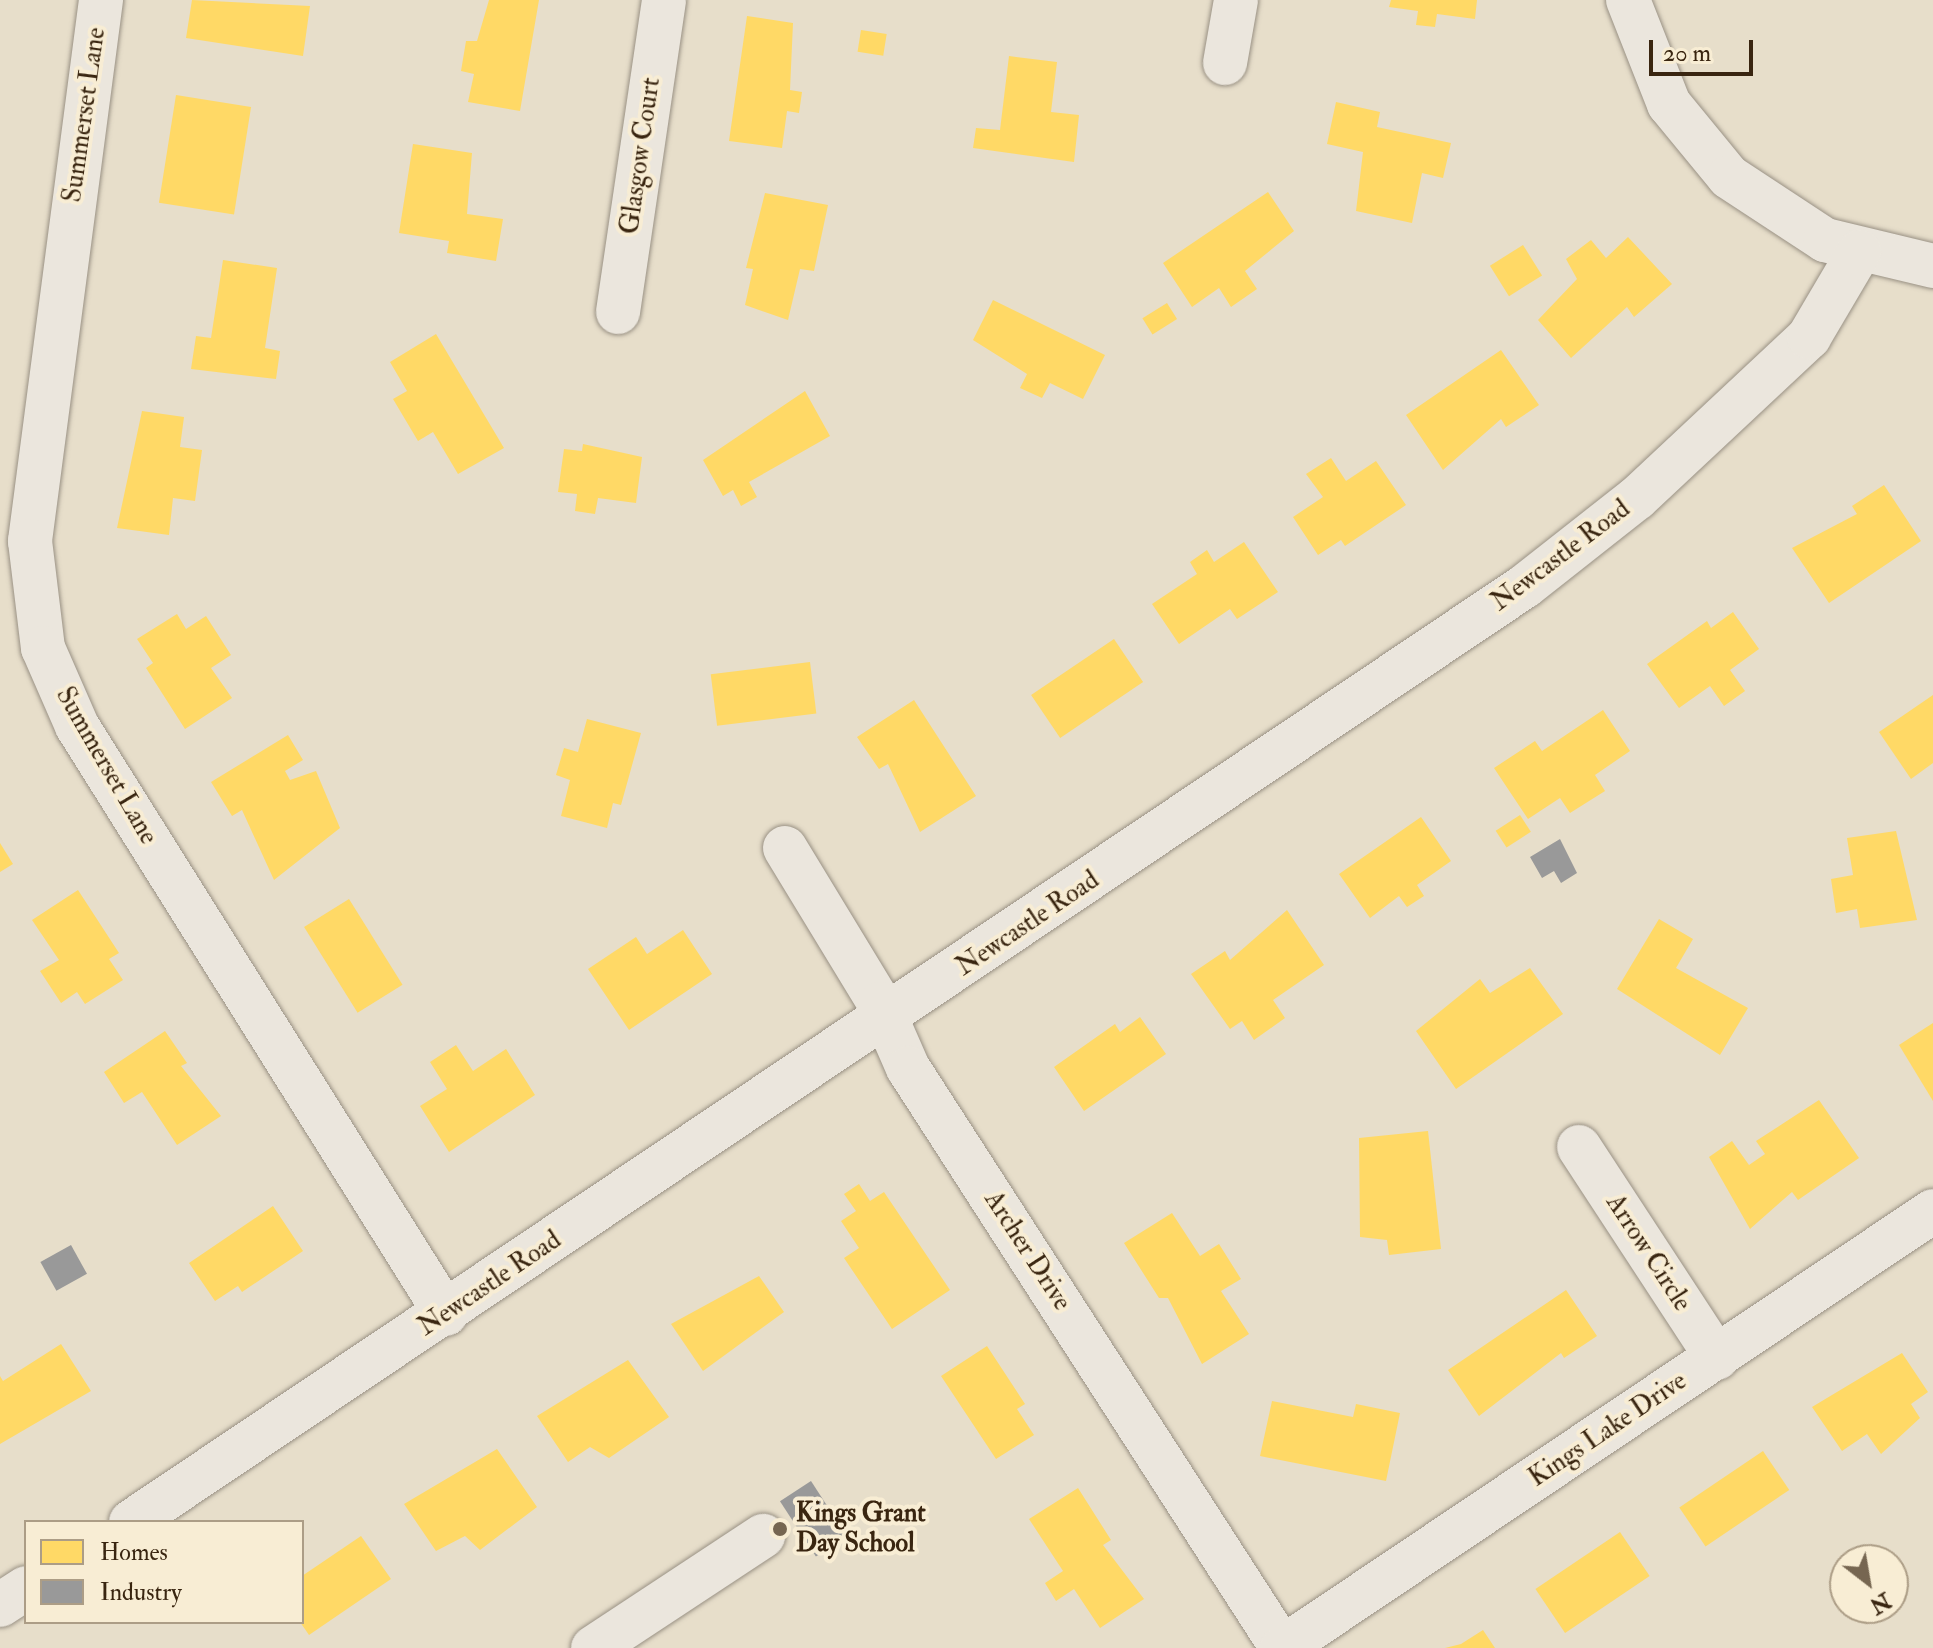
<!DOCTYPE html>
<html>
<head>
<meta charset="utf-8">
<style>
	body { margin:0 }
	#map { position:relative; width:1933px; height:1648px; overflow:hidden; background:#e7deca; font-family:"IM FELL Double Pica",serif }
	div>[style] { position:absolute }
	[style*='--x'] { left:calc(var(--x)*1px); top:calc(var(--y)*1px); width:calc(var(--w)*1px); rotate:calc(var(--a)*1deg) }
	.homes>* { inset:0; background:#ffd966; transform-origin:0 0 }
	.industry>* { inset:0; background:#999; transform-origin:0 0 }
	.roads { filter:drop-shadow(0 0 2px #999184) drop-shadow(0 0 2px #999184) }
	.minor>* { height:44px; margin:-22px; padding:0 22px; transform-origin:22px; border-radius:22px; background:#ebe6dd }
	.dots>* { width:22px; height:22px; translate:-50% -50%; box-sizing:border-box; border:4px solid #f8edd4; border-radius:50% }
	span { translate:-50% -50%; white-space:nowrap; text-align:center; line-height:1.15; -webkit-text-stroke:8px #f8edd4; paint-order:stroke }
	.street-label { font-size:26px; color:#392510 }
	.poi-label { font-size:26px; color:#392510; font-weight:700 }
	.left { translate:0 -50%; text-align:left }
	.legend { position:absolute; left:24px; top:1520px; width:280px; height:104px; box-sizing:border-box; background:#f8edd4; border:2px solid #ac9d86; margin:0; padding:10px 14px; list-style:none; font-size:24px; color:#392510 }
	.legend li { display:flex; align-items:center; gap:16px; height:40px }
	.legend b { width:40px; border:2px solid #ac9d86 }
	.north { position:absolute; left:1829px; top:1544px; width:80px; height:80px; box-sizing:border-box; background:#f8edd4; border:2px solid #ac9d86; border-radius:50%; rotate:149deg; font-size:22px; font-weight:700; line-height:32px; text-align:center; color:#392510 }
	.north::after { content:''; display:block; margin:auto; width:28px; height:36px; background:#766651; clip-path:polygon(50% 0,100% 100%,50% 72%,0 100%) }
	.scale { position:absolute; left:1649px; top:40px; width:104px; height:36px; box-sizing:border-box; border:4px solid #392510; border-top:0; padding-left:10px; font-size:24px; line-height:28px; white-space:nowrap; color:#392510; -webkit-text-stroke:6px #f8edd4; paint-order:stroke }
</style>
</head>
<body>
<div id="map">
	<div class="homes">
		<div style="clip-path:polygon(192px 0,310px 6px,303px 56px,186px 38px)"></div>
		<div style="clip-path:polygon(489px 0,539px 0,520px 111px,468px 102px,474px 74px,461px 71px,466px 41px,477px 41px)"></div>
		<div style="clip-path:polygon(1391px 0,1477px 0,1475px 19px,1437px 14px,1435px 27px,1416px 25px,1418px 11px,1389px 7px)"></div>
		<div style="clip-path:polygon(747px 16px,793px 23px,790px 90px,802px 92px,799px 113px,787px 111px,782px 148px,729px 141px)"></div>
		<div style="left:861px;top:30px;width:26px;height:22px;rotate:9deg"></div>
		<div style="clip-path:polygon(1009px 56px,1057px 62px,1051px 112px,1079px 115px,1074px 162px,973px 148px,976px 128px,1000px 130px)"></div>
		<div style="left:176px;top:95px;width:76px;height:109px;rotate:9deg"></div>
		<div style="clip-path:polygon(1336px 102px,1380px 112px,1377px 127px,1451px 143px,1443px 178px,1422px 173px,1412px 223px,1356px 211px,1363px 152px,1327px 144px)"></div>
		<div style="clip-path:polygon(413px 144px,472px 153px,467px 214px,503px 219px,496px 261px,447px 253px,449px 241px,399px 233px)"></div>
		<div style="clip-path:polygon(1268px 192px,1294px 231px,1245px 271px,1257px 289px,1231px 307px,1219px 288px,1192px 307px,1163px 263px)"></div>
		<div style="clip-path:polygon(765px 193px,828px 205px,814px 271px,800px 269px,788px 320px,745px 305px,753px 269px,746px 268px)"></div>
		<div style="clip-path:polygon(1628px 237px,1672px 284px,1634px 317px,1627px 307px,1571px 358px,1538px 320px,1577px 279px,1566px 259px,1591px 240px,1606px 258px)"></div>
		<div style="left:1523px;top:245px;width:36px;height:39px;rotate:58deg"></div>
		<div style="clip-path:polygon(223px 260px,277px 268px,265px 348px,280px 351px,276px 379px,191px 369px,196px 336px,211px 338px)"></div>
		<div style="clip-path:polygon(993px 300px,1105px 355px,1083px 399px,1050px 383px,1042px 398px,1020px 388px,1027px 374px,973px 340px)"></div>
		<div style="left:1167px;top:303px;width:19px;height:29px;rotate:58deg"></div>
		<div style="clip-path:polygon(436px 334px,504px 448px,458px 474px,433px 432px,418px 441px,393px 399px,407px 391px,390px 362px)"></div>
		<div style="clip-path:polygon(1501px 350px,1539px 405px,1506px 427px,1501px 419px,1443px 470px,1406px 415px)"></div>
		<div style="clip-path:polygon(805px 391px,830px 436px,749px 482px,757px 497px,741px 506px,733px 490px,723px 496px,703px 460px)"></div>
		<div style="clip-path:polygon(142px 411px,184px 417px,180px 447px,202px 450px,195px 501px,173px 498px,169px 535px,117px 528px)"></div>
		<div style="clip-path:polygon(583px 444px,642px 457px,636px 503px,598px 498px,595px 514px,575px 511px,577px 494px,558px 492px,564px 449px,582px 451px)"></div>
		<div style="clip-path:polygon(1331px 458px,1346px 481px,1376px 461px,1406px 505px,1345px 546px,1341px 540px,1318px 555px,1293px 517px,1323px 497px,1306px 474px)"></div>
		<div style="clip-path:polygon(1884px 485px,1921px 541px,1829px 603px,1792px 548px,1857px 514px,1852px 506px)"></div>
		<div style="clip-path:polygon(1244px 542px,1278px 592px,1237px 619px,1230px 609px,1179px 644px,1152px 604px,1197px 574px,1190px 562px,1207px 550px,1214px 562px)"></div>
		<div style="clip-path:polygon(1733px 612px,1759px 649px,1730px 670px,1745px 691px,1724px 706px,1710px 686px,1679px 708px,1647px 664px,1707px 621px,1711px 628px)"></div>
		<div style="clip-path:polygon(177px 614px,186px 629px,206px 616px,231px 655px,211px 668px,232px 698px,185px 729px,146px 668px,153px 663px,137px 639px)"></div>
		<div style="left:1114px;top:639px;width:52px;height:100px;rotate:56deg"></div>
		<div style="left:810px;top:662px;width:52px;height:100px;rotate:83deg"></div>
		<div style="clip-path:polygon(1933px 695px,1933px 763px,1911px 779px,1879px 732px)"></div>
		<div style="clip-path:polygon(914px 700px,976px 796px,920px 832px,888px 764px,879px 769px,857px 737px)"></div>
		<div style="clip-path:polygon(1603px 710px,1630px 751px,1595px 775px,1605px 791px,1570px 813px,1560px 798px,1528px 819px,1494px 768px,1535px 741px,1542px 751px)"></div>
		<div style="clip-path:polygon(587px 719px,641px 733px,621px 805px,613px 803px,607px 828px,561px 816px,570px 780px,556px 775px,564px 748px,578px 752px)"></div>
		<div style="clip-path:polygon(288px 735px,303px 760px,285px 771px,290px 780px,316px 771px,340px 828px,274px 880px,242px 810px,232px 816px,211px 782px)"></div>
		<div style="left:1520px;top:815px;width:20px;height:29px;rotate:57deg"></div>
		<div style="clip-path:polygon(1421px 817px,1451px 861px,1417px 885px,1424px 896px,1407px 907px,1399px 896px,1370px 918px,1339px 874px)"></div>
		<div style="clip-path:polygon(1896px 831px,1917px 920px,1860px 928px,1857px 909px,1836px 913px,1831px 879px,1853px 875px,1847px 838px)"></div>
		<div style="clip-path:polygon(0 843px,13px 864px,0 872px)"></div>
		<div style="clip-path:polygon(78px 890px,119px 953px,109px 959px,123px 980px,85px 1004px,77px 992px,61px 1003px,40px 971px,59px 960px,32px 920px)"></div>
		<div style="left:349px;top:899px;width:101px;height:53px;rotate:58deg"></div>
		<div style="clip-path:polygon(1287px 910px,1324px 965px,1273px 1000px,1285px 1018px,1254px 1040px,1242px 1021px,1230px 1029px,1191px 974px,1225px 951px,1230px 960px)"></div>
		<div style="clip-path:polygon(1659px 919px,1693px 939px,1676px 968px,1748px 1008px,1720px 1055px,1617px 989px)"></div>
		<div style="clip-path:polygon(683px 930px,712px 974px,629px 1030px,588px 969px,636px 937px,647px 954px)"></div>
		<div style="clip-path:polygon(1530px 968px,1563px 1014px,1456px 1089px,1416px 1031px,1480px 979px,1490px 993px)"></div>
		<div style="clip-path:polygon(1140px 1017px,1166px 1054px,1084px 1111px,1054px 1067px,1115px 1024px,1120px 1032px)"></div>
		<div style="clip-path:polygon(1933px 1023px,1933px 1101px,1899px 1045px)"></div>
		<div style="clip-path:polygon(165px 1031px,187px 1063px,181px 1066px,221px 1116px,177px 1145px,142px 1092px,124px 1103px,104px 1072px)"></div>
		<div style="clip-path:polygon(456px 1045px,473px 1071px,506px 1049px,535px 1095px,449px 1152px,420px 1106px,447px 1089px,430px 1062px)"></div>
		<div style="clip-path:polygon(1819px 1100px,1859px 1158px,1798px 1200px,1792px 1192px,1750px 1229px,1709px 1157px,1732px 1141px,1749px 1165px,1765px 1154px,1756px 1141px)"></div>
		<div style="clip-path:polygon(1428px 1131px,1441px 1249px,1389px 1255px,1387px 1240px,1360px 1237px,1359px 1138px)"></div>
		<div style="clip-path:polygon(859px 1184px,870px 1201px,884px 1192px,950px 1290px,892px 1329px,844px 1258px,859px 1248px,841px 1221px,856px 1211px,844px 1194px)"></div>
		<div style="clip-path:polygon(273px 1206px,303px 1251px,242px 1292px,238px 1286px,215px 1301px,189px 1263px)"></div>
		<div style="clip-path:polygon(1172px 1213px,1200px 1256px,1219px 1244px,1241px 1279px,1221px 1291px,1249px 1334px,1202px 1364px,1168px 1298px,1159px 1298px,1124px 1243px)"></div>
		<div style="clip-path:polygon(759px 1276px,784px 1312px,703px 1371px,671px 1324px)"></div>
		<div style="clip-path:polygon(1566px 1290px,1597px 1336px,1564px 1358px,1561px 1353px,1479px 1416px,1448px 1370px)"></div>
		<div style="clip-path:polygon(61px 1344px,91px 1391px,0 1444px,0 1376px,3px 1381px)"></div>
		<div style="clip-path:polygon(987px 1346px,1025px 1404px,1017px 1409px,1034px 1435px,996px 1459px,941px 1376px)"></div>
		<div style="clip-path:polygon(1902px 1353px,1928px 1392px,1911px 1404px,1920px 1418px,1881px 1454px,1867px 1434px,1842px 1451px,1812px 1407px)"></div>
		<div style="clip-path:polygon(628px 1360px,669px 1417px,609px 1458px,590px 1447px,568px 1462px,537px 1416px)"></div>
		<div style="clip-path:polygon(1272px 1401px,1353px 1417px,1356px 1404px,1400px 1413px,1386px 1481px,1260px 1456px)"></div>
		<div style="clip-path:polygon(497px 1449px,537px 1507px,480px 1550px,465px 1536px,436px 1551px,404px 1504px)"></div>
		<div style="left:1763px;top:1451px;width:47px;height:101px;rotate:56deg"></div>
		<div style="clip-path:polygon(1078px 1488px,1111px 1540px,1103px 1545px,1144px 1599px,1100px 1628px,1074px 1589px,1056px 1601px,1045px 1583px,1063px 1571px,1029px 1519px)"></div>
		<div style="left:1620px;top:1532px;width:53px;height:102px;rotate:56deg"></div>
		<div style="clip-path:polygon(361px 1536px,391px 1579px,309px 1635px,300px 1622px,302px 1576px)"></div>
		<div style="clip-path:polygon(1483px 1630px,1495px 1648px,1445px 1648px,1461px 1644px)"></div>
	</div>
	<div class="industry">
		<div style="clip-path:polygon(1560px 839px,1577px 873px,1561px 883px,1554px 871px,1542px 878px,1530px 857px)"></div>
		<div style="left:71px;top:1245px;width:33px;height:35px;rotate:61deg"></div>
		<div style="left:811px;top:1481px;width:66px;height:37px;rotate:57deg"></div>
	</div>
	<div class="roads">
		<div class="minor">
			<div style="--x:101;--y:0;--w:546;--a:97.48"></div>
			<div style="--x:30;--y:541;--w:108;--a:83.1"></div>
			<div style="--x:43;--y:648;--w:85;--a:66.4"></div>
			<div style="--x:77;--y:726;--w:694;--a:57.89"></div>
			<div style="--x:1628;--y:0;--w:112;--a:68.5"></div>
			<div style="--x:1669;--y:104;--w:94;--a:50.6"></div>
			<div style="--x:1729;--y:177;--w:115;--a:33.3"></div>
			<div style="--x:1825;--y:240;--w:111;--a:13.5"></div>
			<div style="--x:1225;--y:63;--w:64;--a:-80.1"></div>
			<div style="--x:618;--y:312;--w:315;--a:-81.6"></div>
			<div style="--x:785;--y:848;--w:183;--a:58.7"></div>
			<div style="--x:880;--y:1004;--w:70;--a:66.4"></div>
			<div style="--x:908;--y:1068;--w:690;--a:57.18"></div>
			<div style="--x:1579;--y:1147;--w:252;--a:56.8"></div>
			<div style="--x:131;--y:1522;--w:1679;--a:-33.88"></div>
			<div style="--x:1525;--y:586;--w:142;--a:-38.2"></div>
			<div style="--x:1637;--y:498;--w:236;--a:-43.1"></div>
			<div style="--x:1809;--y:337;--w:99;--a:-59.5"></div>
			<div style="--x:0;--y:1605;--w:31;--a:-33"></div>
			<div style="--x:593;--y:1648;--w:204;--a:-33.4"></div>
			<div style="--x:1282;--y:1648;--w:784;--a:-33.87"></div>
		</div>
	</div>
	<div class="dots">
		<div style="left:780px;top:1529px;background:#766651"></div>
	</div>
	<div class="street-label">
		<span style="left:85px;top:115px;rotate:-82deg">Summerset Lane</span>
		<span style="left:641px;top:156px;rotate:-82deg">Glasgow Court</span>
		<span style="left:1561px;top:556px;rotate:-37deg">Newcastle Road</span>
		<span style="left:106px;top:766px;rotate:60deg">Summerset Lane</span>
		<span style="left:1028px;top:924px;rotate:-34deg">Newcastle Road</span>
		<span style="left:1027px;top:1251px;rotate:57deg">Archer Drive</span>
		<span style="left:1648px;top:1253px;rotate:57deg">Arrow Circle</span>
		<span style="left:490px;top:1284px;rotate:-34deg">Newcastle Road</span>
		<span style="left:1608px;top:1430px;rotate:-34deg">Kings Lake Drive</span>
	</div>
	<div class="poi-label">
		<span class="left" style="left:796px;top:1529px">Kings Grant<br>Day School</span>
	</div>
	<ul class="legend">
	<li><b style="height:22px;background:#ffd966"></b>Homes</li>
	<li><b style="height:22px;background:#999"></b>Industry</li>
	</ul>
	<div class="north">N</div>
	<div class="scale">20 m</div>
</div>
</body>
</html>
